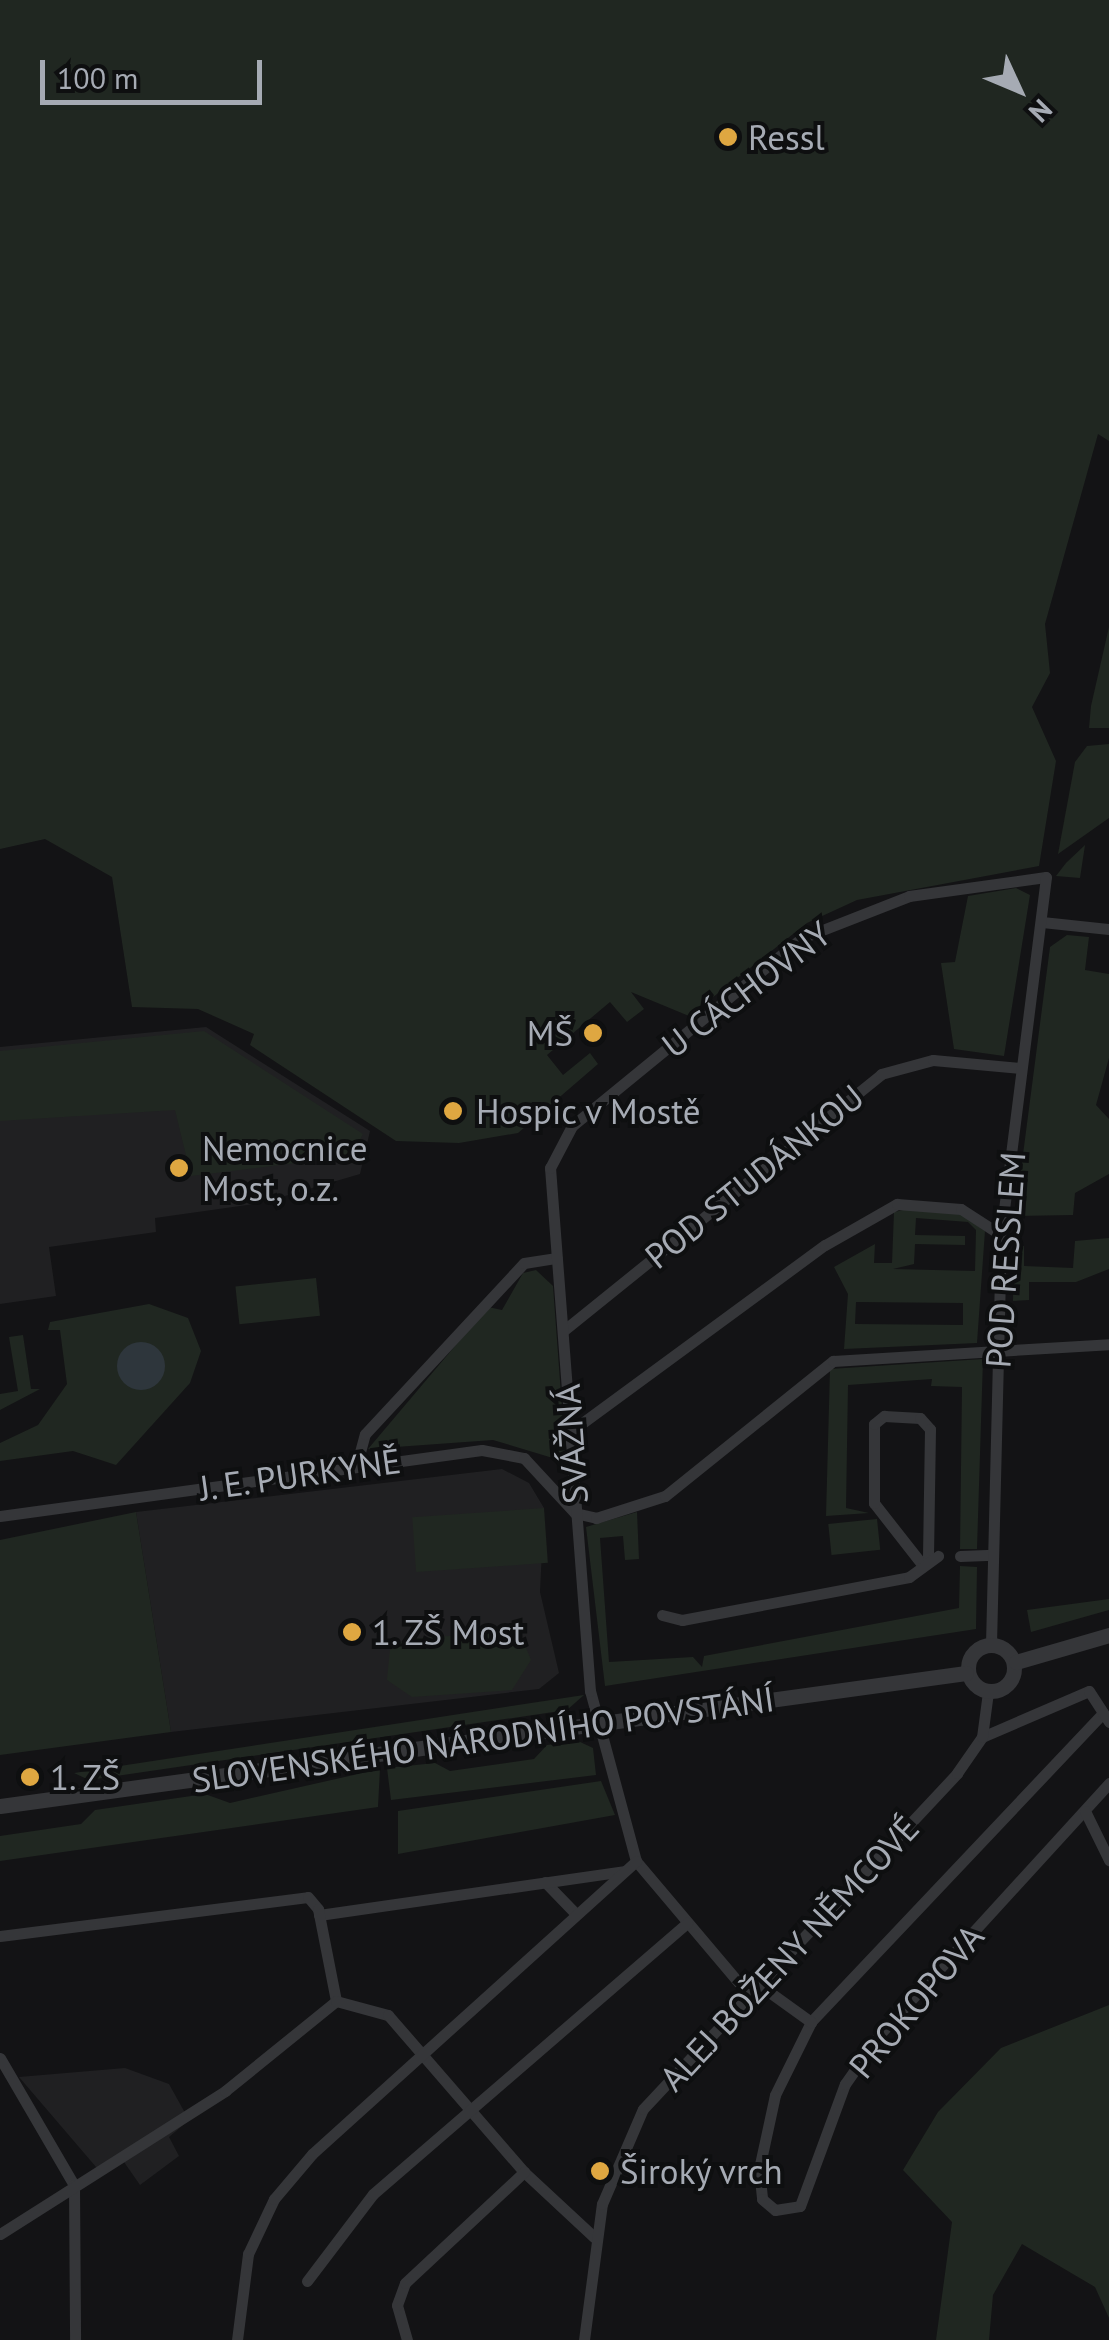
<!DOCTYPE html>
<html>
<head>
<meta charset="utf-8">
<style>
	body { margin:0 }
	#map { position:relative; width:1109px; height:2340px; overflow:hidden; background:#131315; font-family:"PT Sans",sans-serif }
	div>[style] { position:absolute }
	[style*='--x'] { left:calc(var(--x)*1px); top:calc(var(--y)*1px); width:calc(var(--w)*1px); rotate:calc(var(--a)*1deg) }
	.built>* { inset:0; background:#202022 }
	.green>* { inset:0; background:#202721; transform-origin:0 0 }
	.water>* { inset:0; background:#2e363c }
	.round { border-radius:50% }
	.minor>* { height:11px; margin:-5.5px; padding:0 5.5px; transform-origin:5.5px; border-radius:5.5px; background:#353639 }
	.tertiary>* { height:15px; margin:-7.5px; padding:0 7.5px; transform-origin:7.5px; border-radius:7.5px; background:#353639 }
	.tertiary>.ring { margin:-7.5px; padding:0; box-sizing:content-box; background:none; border:15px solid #353639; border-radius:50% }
	.dots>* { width:28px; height:28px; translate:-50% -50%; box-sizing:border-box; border:5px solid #0e0f10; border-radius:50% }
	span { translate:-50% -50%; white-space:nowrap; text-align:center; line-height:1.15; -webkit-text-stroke:8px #0e0f10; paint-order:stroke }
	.poi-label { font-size:35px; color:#a6abb4 }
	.left { translate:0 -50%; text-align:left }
	.right { translate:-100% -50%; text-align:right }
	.street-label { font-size:35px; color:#a6abb4 }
	.north { position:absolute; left:969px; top:40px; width:100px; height:100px; -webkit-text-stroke:8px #0e0f10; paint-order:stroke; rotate:134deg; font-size:28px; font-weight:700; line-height:40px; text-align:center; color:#a6abb4 }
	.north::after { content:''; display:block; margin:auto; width:35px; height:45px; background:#a6abb4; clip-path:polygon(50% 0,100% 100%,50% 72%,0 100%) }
	.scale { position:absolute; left:40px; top:60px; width:222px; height:45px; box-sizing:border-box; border:5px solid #a6abb4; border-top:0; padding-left:12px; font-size:30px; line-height:35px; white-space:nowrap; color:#a6abb4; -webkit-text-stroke:8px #0e0f10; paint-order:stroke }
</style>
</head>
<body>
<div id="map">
	<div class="built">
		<div style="clip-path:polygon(206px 1027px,370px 1131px,360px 1174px,261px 1203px,155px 1218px,156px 1232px,49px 1247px,56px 1296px,0 1304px,0 1047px)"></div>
		<div style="clip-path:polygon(502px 1469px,529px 1483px,544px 1508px,540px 1592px,559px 1673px,539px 1689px,171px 1732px,136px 1512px)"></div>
		<div style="clip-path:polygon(125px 2068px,169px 2084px,189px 2120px,169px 2137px,179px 2156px,140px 2185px,124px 2162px,102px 2174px,19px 2077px)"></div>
	</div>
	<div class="green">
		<div style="clip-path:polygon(0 0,1109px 0,1109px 441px,1098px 434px,1045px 624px,1050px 673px,1032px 707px,1056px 761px,1039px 866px,857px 900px,807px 923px,689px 1016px,631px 992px,644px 1009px,627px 1022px,610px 1002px,547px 1055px,563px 1075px,590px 1053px,598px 1064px,518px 1133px,459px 1143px,396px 1141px,250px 1045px,254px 1034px,198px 1009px,132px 1007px,112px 877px,45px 839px,0 849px)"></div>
		<div style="clip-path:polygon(1109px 627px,1109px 728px,1089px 728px,1091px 706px)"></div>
		<div style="clip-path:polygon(1109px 744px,1109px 818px,1058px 854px,1075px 762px,1087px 746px)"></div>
		<div style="clip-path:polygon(1085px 845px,1080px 878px,1056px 876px,1066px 863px)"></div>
		<div style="clip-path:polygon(1016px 888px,1030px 895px,1004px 1056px,954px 1049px,941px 963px,955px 962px,968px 896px)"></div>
		<div style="clip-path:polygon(1067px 935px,1089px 937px,1085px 970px,1109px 974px,1109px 1058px,1096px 1105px,1109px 1119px,1109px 1174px,1075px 1193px,1073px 1215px,1015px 1216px,1050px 947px)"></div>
		<div style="clip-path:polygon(204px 1031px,363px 1134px,351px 1156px,191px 1176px,175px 1110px,0 1121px,0 1051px)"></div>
		<div style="clip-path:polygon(evenodd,917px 1207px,956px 1211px,985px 1231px,977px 1343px,844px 1349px,848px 1294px,834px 1267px,875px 1244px,874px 1263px,892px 1263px,894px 1212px,917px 1207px,916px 1218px,968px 1222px,976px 1230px,975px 1271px,893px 1269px,914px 1264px,915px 1244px,965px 1245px,965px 1236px,915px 1235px,916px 1218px,917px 1207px,856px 1302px,963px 1303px,963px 1325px,855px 1324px,856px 1302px)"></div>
		<div style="clip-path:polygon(1109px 1238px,1109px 1269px,1076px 1282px,1029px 1282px,1029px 1300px,1013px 1301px,1014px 1246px,1024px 1246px,1024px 1266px,1073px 1268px,1075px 1241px)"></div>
		<div style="clip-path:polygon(536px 1270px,553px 1286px,566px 1462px,493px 1440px,368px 1449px,488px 1307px,502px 1310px,523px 1273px)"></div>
		<div style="left:316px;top:1278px;width:38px;height:81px;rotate:84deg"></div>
		<div style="clip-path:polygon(149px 1304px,188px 1318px,201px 1351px,190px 1383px,116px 1465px,73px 1451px,0 1461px,0 1443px,38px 1425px,67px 1384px,60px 1330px,48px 1330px,50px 1322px)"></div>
		<div style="clip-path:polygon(23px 1335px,31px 1389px,40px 1389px,0 1410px,0 1394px,18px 1391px,9px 1337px)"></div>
		<div style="clip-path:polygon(983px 1359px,977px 1549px,960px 1549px,962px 1387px,931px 1386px,932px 1379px,848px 1385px,846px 1508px,869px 1513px,826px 1516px,830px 1369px)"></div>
		<div style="left:544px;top:1508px;width:55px;height:132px;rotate:86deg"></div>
		<div style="clip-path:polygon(136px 1512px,171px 1732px,0 1755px,0 1540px)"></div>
		<div style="clip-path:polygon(637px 1512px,639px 1559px,625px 1560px,623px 1536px,600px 1538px,609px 1662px,693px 1657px,702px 1667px,704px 1656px,959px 1608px,960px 1566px,977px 1567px,976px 1629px,605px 1686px,586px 1527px)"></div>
		<div style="left:877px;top:1519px;width:31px;height:49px;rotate:84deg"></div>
		<div style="clip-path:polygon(1109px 1599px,1109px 1610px,1031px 1632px,1027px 1610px)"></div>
		<div style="clip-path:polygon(519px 1631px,531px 1660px,512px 1690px,412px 1697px,387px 1680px,390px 1650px,406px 1639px)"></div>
		<div style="clip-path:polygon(584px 1695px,567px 1710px,89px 1780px,74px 1773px)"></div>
		<div style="clip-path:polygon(578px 1741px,593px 1748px,596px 1775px,391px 1800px,387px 1768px,435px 1763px,450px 1771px,534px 1759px,547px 1745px)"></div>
		<div style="clip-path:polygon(380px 1769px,378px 1807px,0 1861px,0 1836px,81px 1824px,95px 1810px,205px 1794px,230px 1803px)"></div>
		<div style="clip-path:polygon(601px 1781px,615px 1815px,398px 1854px,398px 1811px)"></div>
		<div style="clip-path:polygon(1109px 2005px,1109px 2318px,1095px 2287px,1022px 2244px,993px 2295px,989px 2340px,936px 2340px,952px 2222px,903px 2170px,938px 2112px,1001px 2048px)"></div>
	</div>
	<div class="water">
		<div class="round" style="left:117px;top:1342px;width:48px;height:48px"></div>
	</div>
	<div class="minor">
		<div style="--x:1042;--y:922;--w:67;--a:6"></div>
		<div style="--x:563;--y:1331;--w:409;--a:-38.9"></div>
		<div style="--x:881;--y:1074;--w:54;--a:-15.1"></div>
		<div style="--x:933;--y:1060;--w:88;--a:5.2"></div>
		<div style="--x:570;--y:1432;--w:316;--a:-36.3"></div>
		<div style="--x:825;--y:1245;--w:83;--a:-29.7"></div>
		<div style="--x:897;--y:1204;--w:64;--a:4.5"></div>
		<div style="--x:961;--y:1209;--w:48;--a:33"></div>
		<div style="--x:356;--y:1467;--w:34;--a:-75"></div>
		<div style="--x:365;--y:1434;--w:233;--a:-47.1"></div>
		<div style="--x:524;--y:1263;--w:33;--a:-9"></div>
		<div style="--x:575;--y:1513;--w:22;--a:13"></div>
		<div style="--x:596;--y:1518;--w:72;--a:-17.7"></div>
		<div style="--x:665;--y:1496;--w:216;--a:-38.8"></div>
		<div style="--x:833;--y:1361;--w:277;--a:-3.5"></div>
		<div style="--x:0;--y:1516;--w:486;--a:-7.8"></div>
		<div style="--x:482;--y:1450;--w:43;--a:10.8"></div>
		<div style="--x:524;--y:1458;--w:75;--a:47.2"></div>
		<div style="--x:960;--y:1556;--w:33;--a:-2"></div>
		<div style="--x:921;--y:1563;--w:76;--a:-128.1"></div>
		<div style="--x:874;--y:1503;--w:79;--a:-90"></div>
		<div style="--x:874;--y:1424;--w:13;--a:-39"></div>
		<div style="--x:884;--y:1416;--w:36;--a:3"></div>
		<div style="--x:920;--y:1418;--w:15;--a:48"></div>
		<div style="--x:930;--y:1429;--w:127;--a:90.9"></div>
		<div style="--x:662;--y:1615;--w:21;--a:14"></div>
		<div style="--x:682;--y:1620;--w:231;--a:-10.7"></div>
		<div style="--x:909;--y:1577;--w:36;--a:-36"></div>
		<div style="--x:1103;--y:1713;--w:425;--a:133.4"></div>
		<div style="--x:811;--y:2022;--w:81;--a:116.3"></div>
		<div style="--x:775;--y:2095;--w:76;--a:102.2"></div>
		<div style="--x:759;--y:2169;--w:30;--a:84"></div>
		<div style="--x:762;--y:2199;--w:17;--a:40"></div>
		<div style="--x:775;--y:2210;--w:25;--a:-9"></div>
		<div style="--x:800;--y:2206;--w:130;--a:-69.8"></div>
		<div style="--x:845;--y:2084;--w:61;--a:-55"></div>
		<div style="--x:880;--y:2034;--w:340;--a:-47.6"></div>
		<div style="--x:982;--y:1737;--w:116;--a:-23.3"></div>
		<div style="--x:1089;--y:1691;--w:37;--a:57"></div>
		<div style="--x:1085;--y:1811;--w:55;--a:63.9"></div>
		<div style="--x:545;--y:1882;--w:45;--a:45.9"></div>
		<div style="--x:319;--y:1915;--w:308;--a:-8.2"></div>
		<div style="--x:0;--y:1936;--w:310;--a:-7.2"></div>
		<div style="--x:308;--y:1897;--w:16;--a:50"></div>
		<div style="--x:318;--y:1909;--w:94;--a:78.9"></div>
		<div style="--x:761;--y:1986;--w:62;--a:35.8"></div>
		<div style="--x:750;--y:1996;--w:177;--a:-130.2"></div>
		<div style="--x:636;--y:1861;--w:176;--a:-105.1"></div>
		<div style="--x:590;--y:1691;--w:525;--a:-94.37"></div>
		<div style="--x:550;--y:1168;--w:47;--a:-62.4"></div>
		<div style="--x:572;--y:1126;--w:297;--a:-39.3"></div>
		<div style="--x:802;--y:938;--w:115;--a:-21.4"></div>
		<div style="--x:909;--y:896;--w:138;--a:-7.9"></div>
		<div style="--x:1046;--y:877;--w:361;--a:97.2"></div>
		<div style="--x:1001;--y:1235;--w:410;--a:91.4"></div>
		<div style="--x:0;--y:2058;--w:147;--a:59.8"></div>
		<div style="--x:74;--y:2185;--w:155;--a:89.6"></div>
		<div style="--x:0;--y:2234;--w:267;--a:-32.4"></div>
		<div style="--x:225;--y:2091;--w:143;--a:-39"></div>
		<div style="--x:336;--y:2001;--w:54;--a:15.1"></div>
		<div style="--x:388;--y:2015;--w:208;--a:49.1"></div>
		<div style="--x:524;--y:2172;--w:96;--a:42.9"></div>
		<div style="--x:307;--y:2281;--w:109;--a:-52.8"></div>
		<div style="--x:373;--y:2194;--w:415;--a:-40.8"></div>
		<div style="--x:237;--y:2340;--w:87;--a:-82.7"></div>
		<div style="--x:248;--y:2254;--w:61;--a:-64.7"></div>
		<div style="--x:274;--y:2199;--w:59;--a:-49.8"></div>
		<div style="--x:312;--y:2154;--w:437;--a:-42.1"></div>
		<div style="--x:407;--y:2340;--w:36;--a:-106"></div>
		<div style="--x:397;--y:2305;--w:23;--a:-70"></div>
		<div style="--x:405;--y:2283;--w:163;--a:-43"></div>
		<div style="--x:584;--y:2340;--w:137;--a:-82.5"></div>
		<div style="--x:602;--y:2204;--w:103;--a:-66.7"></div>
		<div style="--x:643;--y:2109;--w:460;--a:-46.9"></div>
		<div style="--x:957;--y:1773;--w:44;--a:-55.2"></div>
		<div style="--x:982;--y:1737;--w:45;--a:-82.4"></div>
	</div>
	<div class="tertiary">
		<div class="ring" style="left:968px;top:1645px;width:31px;height:31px"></div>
		<div style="--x:1016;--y:1662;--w:97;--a:-16.2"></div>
		<div style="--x:0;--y:1806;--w:975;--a:-7.84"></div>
	</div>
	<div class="dots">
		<div style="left:728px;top:137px;background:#dfa741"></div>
		<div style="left:593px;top:1033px;background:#dfa741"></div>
		<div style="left:453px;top:1111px;background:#dfa741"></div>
		<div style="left:179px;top:1168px;background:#dfa741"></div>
		<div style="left:352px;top:1632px;background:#dfa741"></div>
		<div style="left:30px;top:1777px;background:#dfa741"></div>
		<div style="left:600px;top:2171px;background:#dfa741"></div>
	</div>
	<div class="poi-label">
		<span class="left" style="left:748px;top:137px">Ressl</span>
		<span class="right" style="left:573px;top:1033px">MŠ</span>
		<span class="left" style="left:476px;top:1111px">Hospic v Mostě</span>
		<span class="left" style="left:202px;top:1168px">Nemocnice<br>Most, o.z.</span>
		<span class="left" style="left:372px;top:1632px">1. ZŠ Most</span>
		<span class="left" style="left:50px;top:1777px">1. ZŠ</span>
		<span class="left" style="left:620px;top:2171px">Široký vrch</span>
	</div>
	<div class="street-label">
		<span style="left:746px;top:989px;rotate:-37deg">U CÁCHOVNY</span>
		<span style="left:754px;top:1176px;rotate:-39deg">POD STUDÁNKOU</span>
		<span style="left:1005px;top:1260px;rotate:-86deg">POD RESSLEM</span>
		<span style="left:571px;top:1444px;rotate:-94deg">SVÁŽNÁ</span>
		<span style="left:300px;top:1474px;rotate:-8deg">J. E. PURKYNĚ</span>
		<span style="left:483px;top:1739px;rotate:-8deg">SLOVENSKÉHO NÁRODNÍHO POVSTÁNÍ</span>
		<span style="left:789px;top:1953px;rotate:-47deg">ALEJ BOŽENY NĚMCOVÉ</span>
		<span style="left:916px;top:2001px;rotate:-50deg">PROKOPOVA</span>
	</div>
	<div class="north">N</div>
	<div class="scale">100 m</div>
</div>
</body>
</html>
